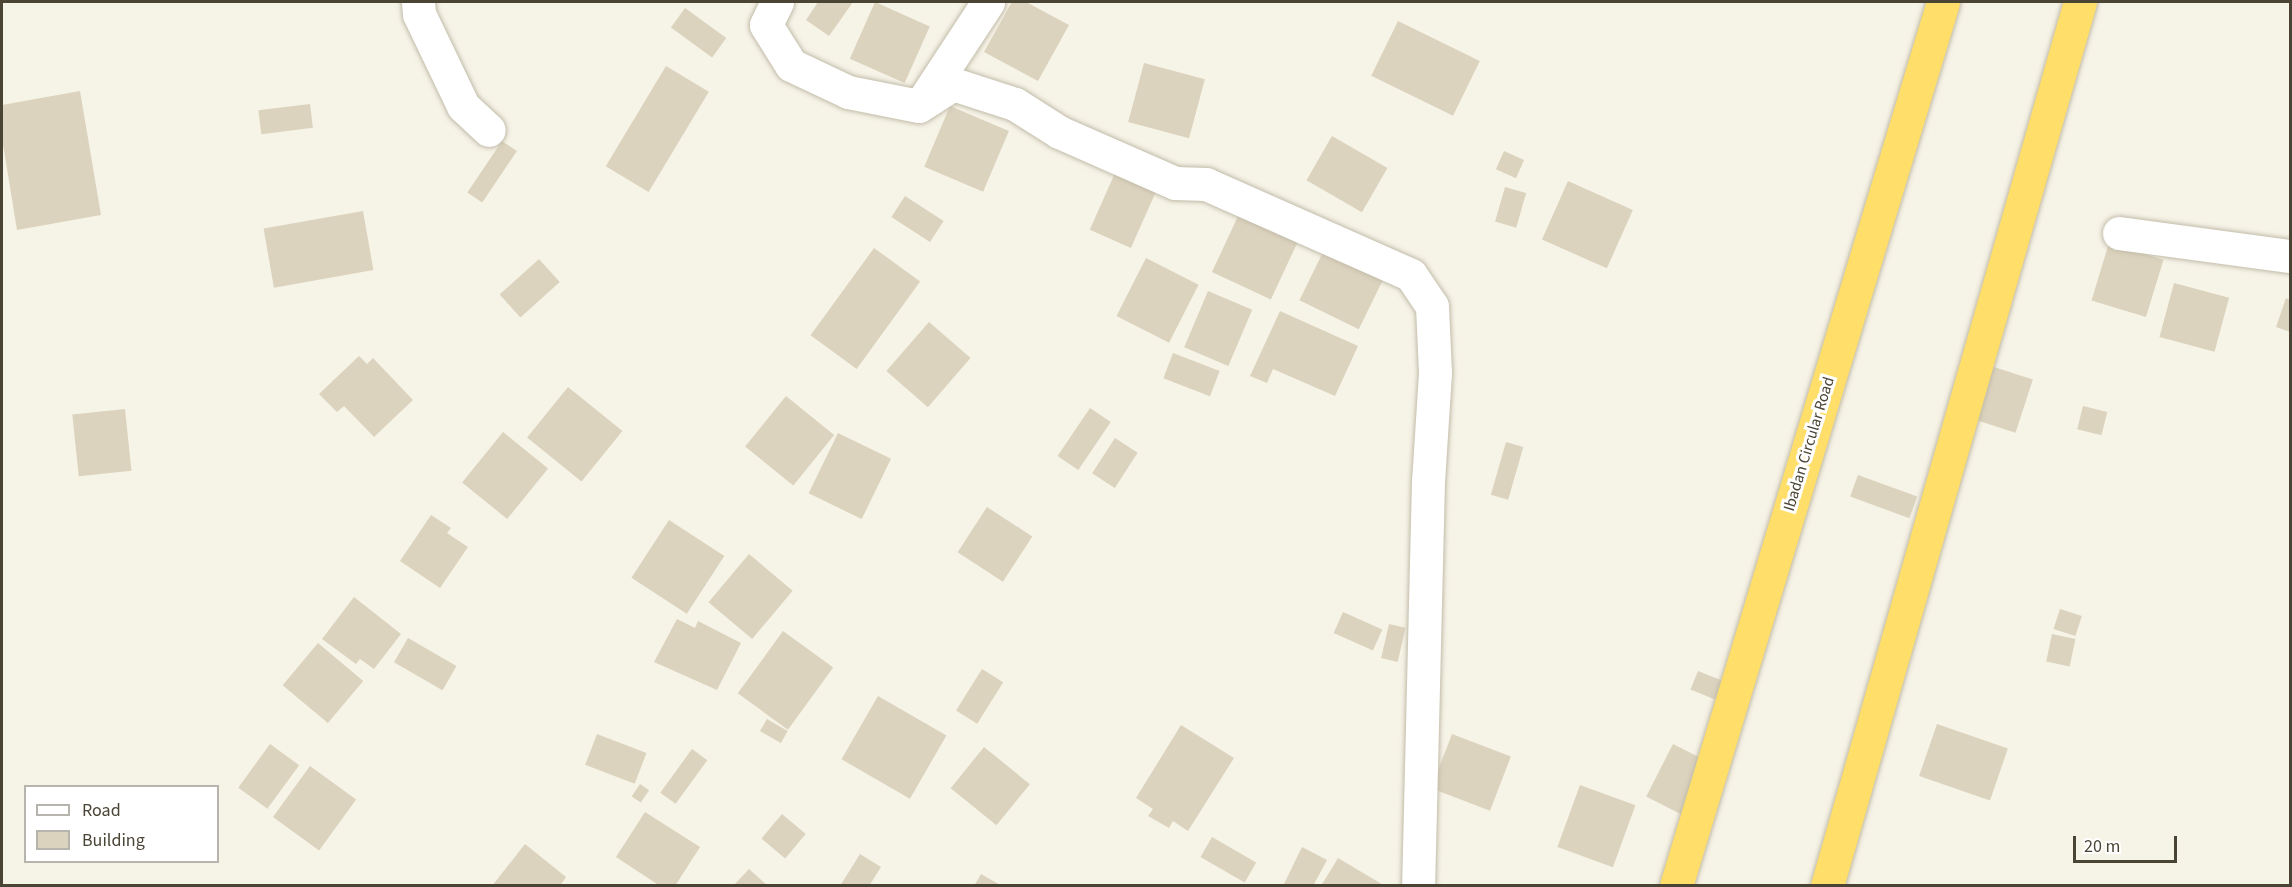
<!DOCTYPE html>
<html>
<head>
<meta charset="utf-8">
<style>
	body { margin:0 }
	#map { position:relative; width:2292px; height:887px; overflow:hidden; background:#f6f3e7; font-family:"Source Sans 3",sans-serif }
	div>[style] { position:absolute }
	[style*='--x'] { left:calc(var(--x)*1px); top:calc(var(--y)*1px); width:calc(var(--w)*1px); rotate:calc(var(--a)*1deg) }
	.building>* { inset:0; background:#dcd3be; transform-origin:0 0 }
	.roads { filter:drop-shadow(0 0 2px #c2bca9) drop-shadow(0 0 2px #c2bca9) }
	.street>* { height:33px; margin:-16.5px; padding:0 16.5px; transform-origin:16.5px; border-radius:16.5px; background:#fff }
	.highway>* { height:33px; margin:-16.5px; padding:0 16.5px; transform-origin:16.5px; border-radius:16.5px; background:#ffde69 }
	span { translate:-50% -50%; white-space:nowrap; text-align:center; line-height:1.15; -webkit-text-stroke:6px #fff; paint-order:stroke }
	.street-label { font-size:16px; color:#4a4435 }
	.frame { position:absolute; inset:0; border:3px solid #4a4435; pointer-events:none }
	.legend { position:absolute; left:24px; top:785px; width:195px; height:78px; box-sizing:border-box; background:#fff; border:2px solid #b7b4ae; margin:0; padding:8px 10px; list-style:none; font-size:18px; color:#4a4435 }
	.legend li { display:flex; align-items:center; gap:12px; height:30px }
	.legend b { width:30px; border:2px solid #b7b4ae }
	.scale { position:absolute; left:2073px; top:836px; width:104px; height:27px; box-sizing:border-box; border:3px solid #4a4435; border-top:0; padding-left:8px; font-size:18px; line-height:21px; white-space:nowrap; color:#4a4435; -webkit-text-stroke:4px #fff; paint-order:stroke }
</style>
</head>
<body>
<div id="map">
	<div class="building">
		<div style="clip-path:polygon(818px 2px,853px 2px,829px 36px,806px 20px)"></div>
		<div style="left:875px;top:2px;width:60px;height:62px;rotate:24deg"></div>
		<div style="clip-path:polygon(1012px 2px,1026px 2px,1069px 25px,1038px 81px,984px 52px)"></div>
		<div style="left:685px;top:8px;width:51px;height:24px;rotate:36deg"></div>
		<div style="left:1398px;top:21px;width:91px;height:61px;rotate:26deg"></div>
		<div style="left:1144px;top:63px;width:63px;height:61px;rotate:15deg"></div>
		<div style="left:666px;top:66px;width:50px;height:117px;rotate:31deg"></div>
		<div style="clip-path:polygon(80px 91px,101px 215px,17px 230px,2px 138px,2px 105px)"></div>
		<div style="left:310px;top:104px;width:24px;height:52px;rotate:83deg"></div>
		<div style="left:950px;top:106px;width:64px;height:66px;rotate:23deg"></div>
		<div style="left:1332px;top:136px;width:64px;height:51px;rotate:30deg"></div>
		<div style="left:502px;top:141px;width:18px;height:62px;rotate:34deg"></div>
		<div style="left:1504px;top:151px;width:22px;height:20px;rotate:24deg"></div>
		<div style="left:1115px;top:173px;width:45px;height:62px;rotate:24deg"></div>
		<div style="left:1568px;top:181px;width:71px;height:64px;rotate:24deg"></div>
		<div style="left:1505px;top:187px;width:22px;height:36px;rotate:16deg"></div>
		<div style="left:905px;top:196px;width:46px;height:25px;rotate:33deg"></div>
		<div style="left:363px;top:211px;width:60px;height:101px;rotate:80deg"></div>
		<div style="left:1239px;top:214px;width:65px;height:64px;rotate:25deg"></div>
		<div style="left:2109px;top:243px;width:57px;height:60px;rotate:17deg"></div>
		<div style="left:874px;top:248px;width:57px;height:108px;rotate:36deg"></div>
		<div style="left:1324px;top:250px;width:66px;height:56px;rotate:26deg"></div>
		<div style="left:1146px;top:258px;width:59px;height:65px;rotate:27deg"></div>
		<div style="left:539px;top:259px;width:31px;height:53px;rotate:48deg"></div>
		<div style="left:2174px;top:283px;width:57px;height:56px;rotate:15deg"></div>
		<div style="left:1208px;top:291px;width:48px;height:61px;rotate:23deg"></div>
		<div style="clip-path:polygon(2286px 298px,2290px 300px,2290px 332px,2276px 327px)"></div>
		<div style="clip-path:polygon(1280px 311px,1358px 346px,1335px 396px,1273px 369px,1267px 383px,1250px 376px)"></div>
		<div style="left:929px;top:322px;width:55px;height:65px;rotate:41deg"></div>
		<div style="left:1173px;top:353px;width:50px;height:27px;rotate:21deg"></div>
		<div style="clip-path:polygon(359px 356px,367px 364px,373px 358px,413px 400px,374px 437px,344px 406px,337px 412px,319px 394px)"></div>
		<div style="left:1991px;top:366px;width:44px;height:56px;rotate:18deg"></div>
		<div style="left:568px;top:387px;width:70px;height:65px;rotate:39deg"></div>
		<div style="left:786px;top:396px;width:62px;height:65px;rotate:39deg"></div>
		<div style="left:2083px;top:406px;width:25px;height:24px;rotate:14deg"></div>
		<div style="left:1090px;top:408px;width:25px;height:58px;rotate:34deg"></div>
		<div style="left:125px;top:409px;width:62px;height:53px;rotate:84deg"></div>
		<div style="left:503px;top:432px;width:58px;height:65px;rotate:39deg"></div>
		<div style="left:838px;top:433px;width:59px;height:67px;rotate:26deg"></div>
		<div style="left:1115px;top:438px;width:27px;height:42px;rotate:33deg"></div>
		<div style="left:1506px;top:442px;width:18px;height:55px;rotate:16deg"></div>
		<div style="left:1858px;top:475px;width:63px;height:23px;rotate:20deg"></div>
		<div style="left:987px;top:507px;width:54px;height:54px;rotate:33deg"></div>
		<div style="clip-path:polygon(431px 515px,451px 528px,447px 533px,468px 547px,440px 588px,400px 561px)"></div>
		<div style="left:669px;top:520px;width:66px;height:69px;rotate:33deg"></div>
		<div style="left:749px;top:554px;width:57px;height:63px;rotate:40deg"></div>
		<div style="clip-path:polygon(354px 597px,401px 634px,374px 669px,360px 659px,356px 664px,322px 639px)"></div>
		<div style="left:2060px;top:609px;width:23px;height:21px;rotate:18deg"></div>
		<div style="left:1343px;top:612px;width:43px;height:23px;rotate:24deg"></div>
		<div style="clip-path:polygon(677px 619px,695px 628px,698px 621px,741px 643px,717px 690px,654px 662px)"></div>
		<div style="left:1389px;top:624px;width:17px;height:35px;rotate:13deg"></div>
		<div style="left:783px;top:631px;width:62px;height:77px;rotate:36deg"></div>
		<div style="left:2052px;top:634px;width:24px;height:28px;rotate:12deg"></div>
		<div style="left:408px;top:638px;width:56px;height:28px;rotate:30deg"></div>
		<div style="left:318px;top:643px;width:59px;height:55px;rotate:40deg"></div>
		<div style="left:982px;top:669px;width:25px;height:49px;rotate:32deg"></div>
		<div style="left:1698px;top:671px;width:27px;height:20px;rotate:22deg"></div>
		<div style="left:878px;top:696px;width:79px;height:73px;rotate:30deg"></div>
		<div style="left:767px;top:719px;width:24px;height:14px;rotate:30deg"></div>
		<div style="left:1937px;top:724px;width:75px;height:55px;rotate:19deg"></div>
		<div style="clip-path:polygon(1181px 725px,1234px 758px,1188px 831px,1173px 821px,1169px 828px,1148px 816px,1153px 809px,1136px 798px)"></div>
		<div style="left:597px;top:734px;width:53px;height:33px;rotate:21deg"></div>
		<div style="left:1452px;top:734px;width:63px;height:58px;rotate:21deg"></div>
		<div style="left:270px;top:744px;width:36px;height:54px;rotate:36deg"></div>
		<div style="left:1673px;top:744px;width:60px;height:59px;rotate:27deg"></div>
		<div style="left:984px;top:747px;width:59px;height:53px;rotate:39deg"></div>
		<div style="left:692px;top:749px;width:19px;height:54px;rotate:36deg"></div>
		<div style="left:310px;top:766px;width:57px;height:63px;rotate:36deg"></div>
		<div style="left:640px;top:784px;width:11px;height:15px;rotate:34deg"></div>
		<div style="left:1580px;top:785px;width:59px;height:66px;rotate:20deg"></div>
		<div style="clip-path:polygon(645px 812px,700px 847px,675px 886px,660px 886px,616px 857px)"></div>
		<div style="left:782px;top:814px;width:31px;height:32px;rotate:40deg"></div>
		<div style="left:1212px;top:837px;width:51px;height:23px;rotate:30deg"></div>
		<div style="clip-path:polygon(525px 844px,566px 877px,560px 886px,492px 886px)"></div>
		<div style="clip-path:polygon(1302px 847px,1327px 860px,1313px 886px,1283px 886px)"></div>
		<div style="clip-path:polygon(860px 854px,881px 867px,869px 886px,840px 886px)"></div>
		<div style="clip-path:polygon(1338px 858px,1385px 886px,1321px 886px)"></div>
		<div style="clip-path:polygon(749px 869px,768px 886px,733px 886px)"></div>
		<div style="clip-path:polygon(981px 874px,1002px 886px,974px 886px)"></div>
	</div>
	<div class="roads">
		<div class="street">
			<div style="--x:418;--y:2;--w:12;--a:85"></div>
			<div style="--x:419;--y:14;--w:102;--a:64.4"></div>
			<div style="--x:463;--y:106;--w:35;--a:43"></div>
			<div style="--x:777;--y:2;--w:25;--a:116"></div>
			<div style="--x:766;--y:25;--w:47;--a:58"></div>
			<div style="--x:791;--y:65;--w:63;--a:25.3"></div>
			<div style="--x:848;--y:92;--w:72;--a:11.2"></div>
			<div style="--x:919;--y:106;--w:40;--a:-32.9"></div>
			<div style="--x:953;--y:84;--w:65;--a:17.9"></div>
			<div style="--x:1015;--y:104;--w:52;--a:32.5"></div>
			<div style="--x:1059;--y:132;--w:127;--a:23.7"></div>
			<div style="--x:1175;--y:183;--w:31;--a:2"></div>
			<div style="--x:1206;--y:184;--w:224;--a:23.9"></div>
			<div style="--x:1411;--y:275;--w:37;--a:56"></div>
			<div style="--x:1432;--y:306;--w:67;--a:87.4"></div>
			<div style="--x:1435;--y:373;--w:108;--a:93.7"></div>
			<div style="--x:1428;--y:481;--w:405;--a:91.4"></div>
			<div style="--x:925;--y:98;--w:115;--a:-56.7"></div>
			<div style="--x:2119;--y:233;--w:173;--a:7.7"></div>
		</div>
		<div class="highway">
			<div style="--x:1676;--y:886;--w:923;--a:-73.19"></div>
			<div style="--x:1827;--y:886;--w:919;--a:-74.03"></div>
		</div>
	</div>
	<div class="street-label">
		<span style="left:1809px;top:444px;rotate:-73deg">Ibadan Circular Road</span>
	</div>
	<div class="frame"></div>
	<ul class="legend">
	<li><b style="height:8px;background:#fff"></b>Road</li>
	<li><b style="height:16px;background:#dcd3be"></b>Building</li>
	</ul>
	<div class="scale">20 m</div>
</div>
</body>
</html>
